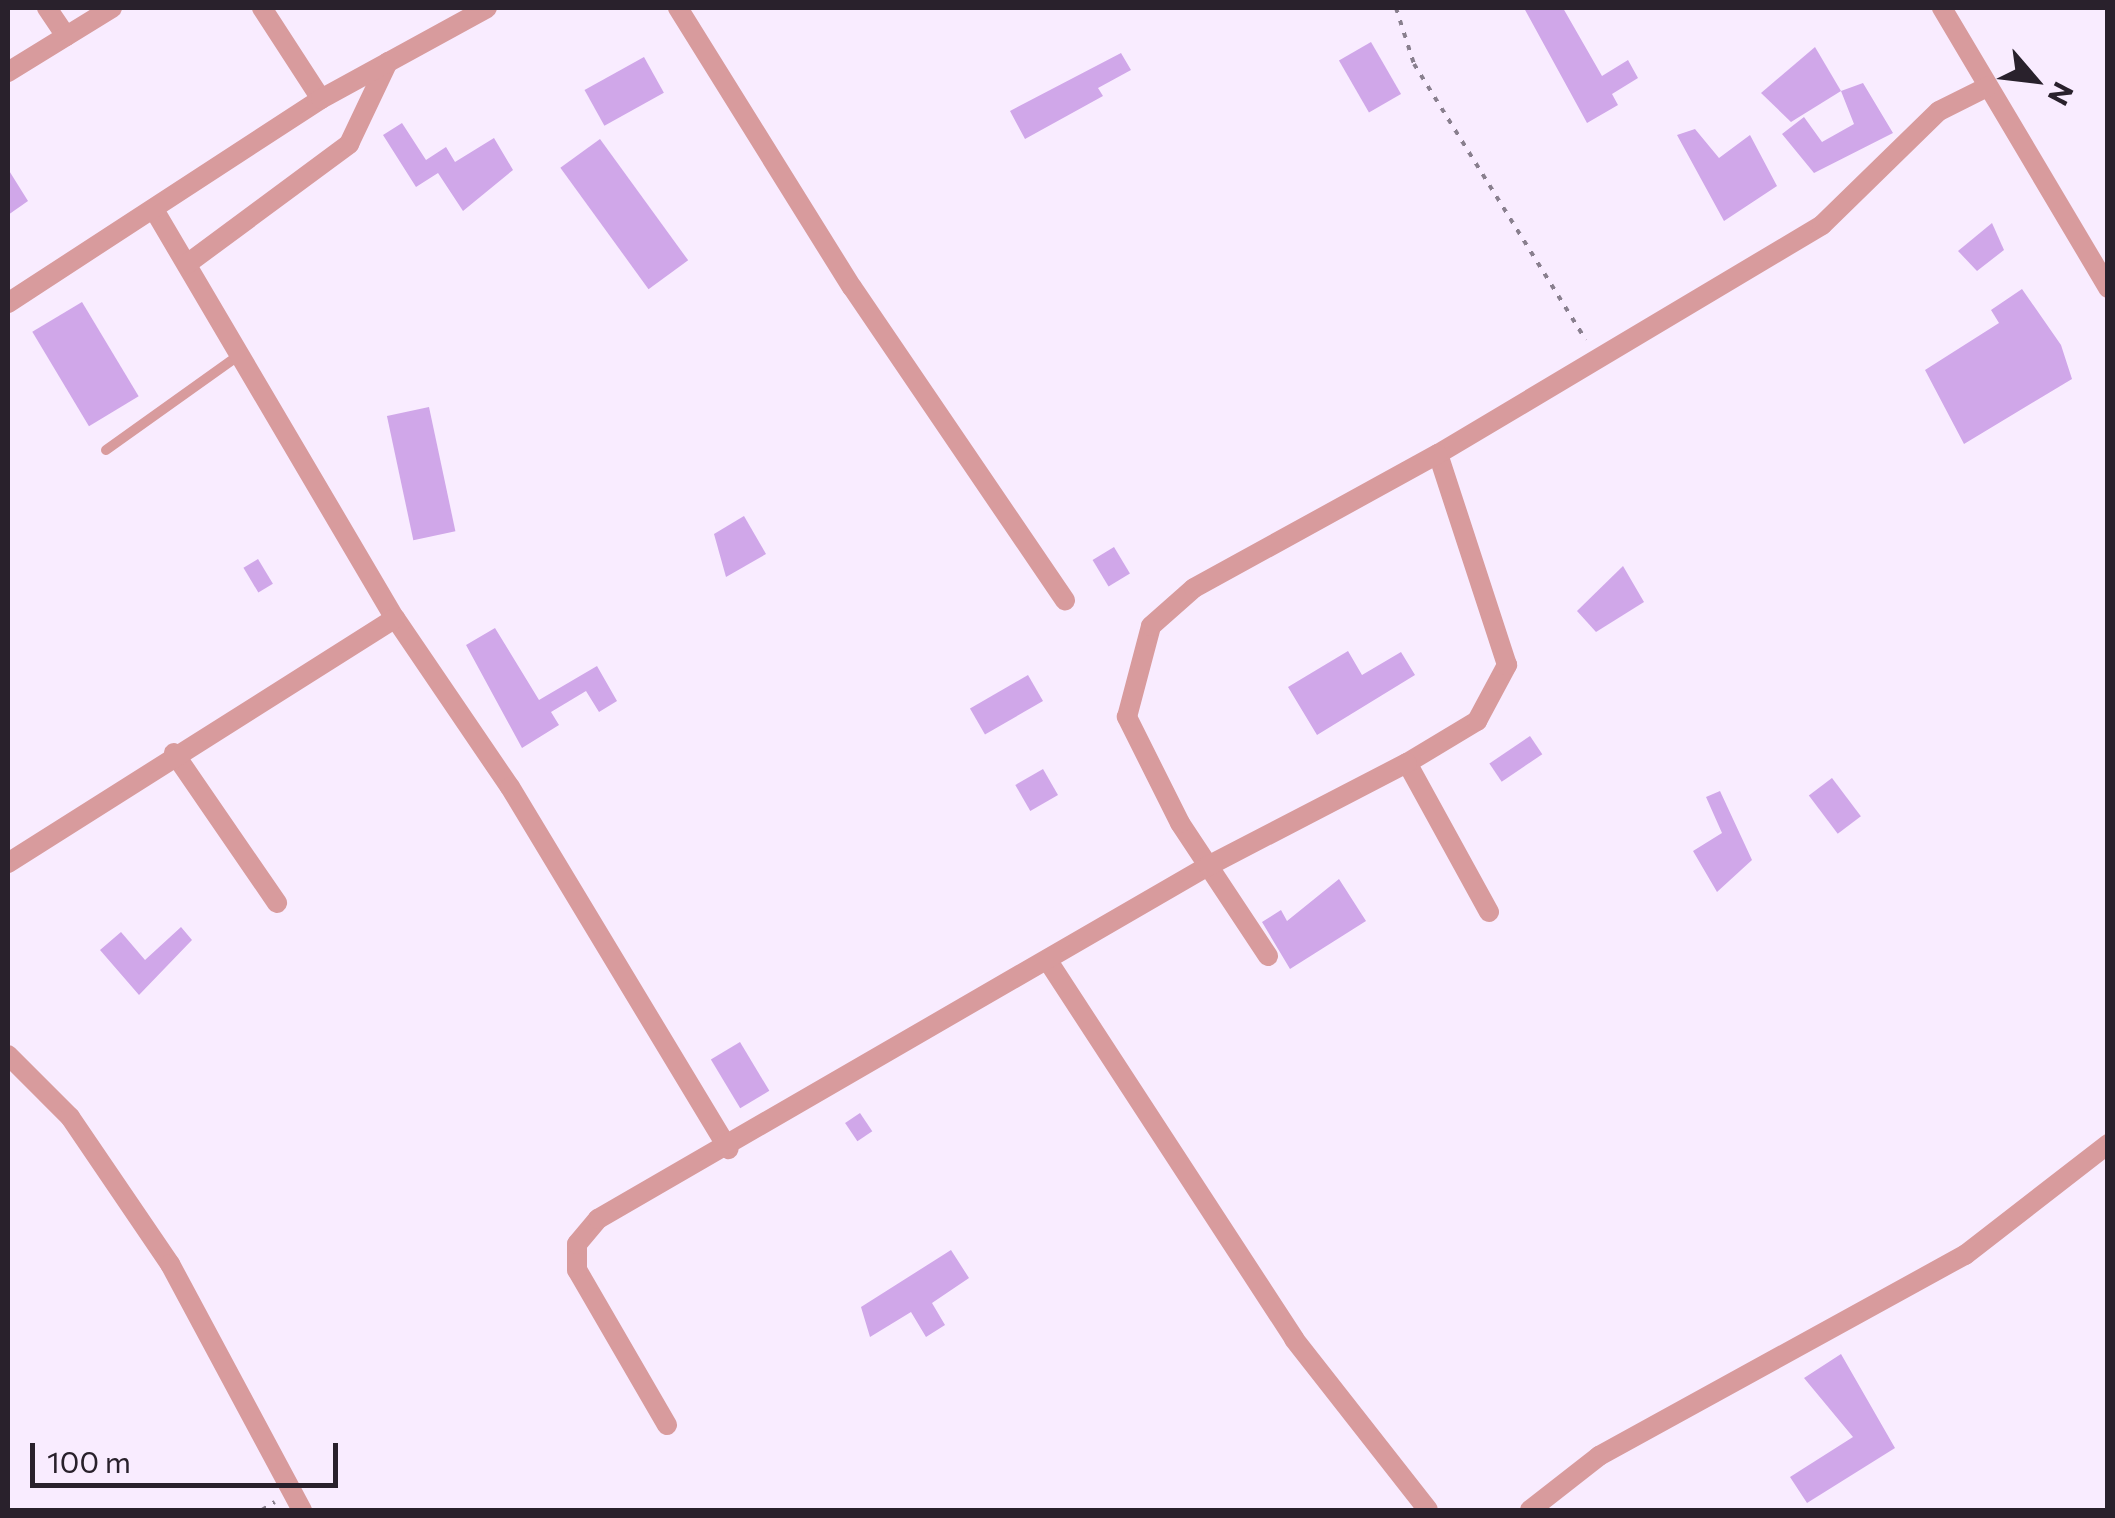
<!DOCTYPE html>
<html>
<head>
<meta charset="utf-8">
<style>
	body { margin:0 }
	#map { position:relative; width:2115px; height:1518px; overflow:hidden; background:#f9ecff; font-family:Commissioner,sans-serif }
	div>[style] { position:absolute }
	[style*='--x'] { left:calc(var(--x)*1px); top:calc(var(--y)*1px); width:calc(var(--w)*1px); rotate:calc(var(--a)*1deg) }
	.building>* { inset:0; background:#d0a7e9; transform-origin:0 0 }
	.path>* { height:4px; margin-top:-2px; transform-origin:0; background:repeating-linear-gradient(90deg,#897f8e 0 5px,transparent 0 13px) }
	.service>* { height:10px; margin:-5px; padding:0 5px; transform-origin:5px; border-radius:5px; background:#d89b9d }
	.minor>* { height:20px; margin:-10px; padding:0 10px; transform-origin:10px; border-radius:10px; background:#d89b9d }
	span { translate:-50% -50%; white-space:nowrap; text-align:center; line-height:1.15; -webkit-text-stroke:10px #f9ecff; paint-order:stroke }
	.frame { position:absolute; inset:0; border:10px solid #29212c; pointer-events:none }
	.north { position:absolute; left:1985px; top:30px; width:100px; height:100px; -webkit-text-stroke:8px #f9ecff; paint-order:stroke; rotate:118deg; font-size:28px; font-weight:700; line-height:40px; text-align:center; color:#29212c }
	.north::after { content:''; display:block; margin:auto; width:35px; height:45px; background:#29212c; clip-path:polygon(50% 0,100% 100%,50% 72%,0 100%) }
	.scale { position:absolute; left:30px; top:1443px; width:308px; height:45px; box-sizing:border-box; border:5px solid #29212c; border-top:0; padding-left:12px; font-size:30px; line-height:35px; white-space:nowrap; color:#29212c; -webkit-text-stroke:8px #f9ecff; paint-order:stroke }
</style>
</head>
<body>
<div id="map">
	<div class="building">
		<div style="clip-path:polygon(1524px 8px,1563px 8px,1602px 76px,1628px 60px,1638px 78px,1612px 94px,1618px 105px,1587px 123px)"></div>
		<div style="left:1371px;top:42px;width:60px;height:37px;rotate:60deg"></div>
		<div style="clip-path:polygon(1815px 47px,1841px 91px,1791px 122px,1761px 93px)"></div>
		<div style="clip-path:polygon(1121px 53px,1131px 70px,1098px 88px,1103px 96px,1025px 139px,1010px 111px)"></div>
		<div style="left:644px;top:57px;width:41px;height:68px;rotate:61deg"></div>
		<div style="clip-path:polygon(1863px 83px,1893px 133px,1814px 173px,1782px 134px,1804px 117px,1822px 142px,1854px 124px,1841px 91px)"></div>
		<div style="clip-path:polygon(402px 123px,426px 160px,446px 147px,455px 162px,494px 138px,513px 170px,463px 211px,438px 173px,416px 187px,383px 135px)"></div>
		<div style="clip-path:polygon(1695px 129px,1719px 158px,1750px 135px,1777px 186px,1724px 221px,1677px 135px)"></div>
		<div style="left:600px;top:139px;width:150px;height:49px;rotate:54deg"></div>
		<div style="clip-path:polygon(8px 169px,28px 201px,8px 215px)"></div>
		<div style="clip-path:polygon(1992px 223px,2004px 250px,1977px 271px,1958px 251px)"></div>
		<div style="clip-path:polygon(2022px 289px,2061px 345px,2072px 379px,1964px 444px,1925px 370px,1999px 323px,1991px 310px)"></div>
		<div style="left:82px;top:302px;width:110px;height:58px;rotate:59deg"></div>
		<div style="left:429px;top:407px;width:127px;height:43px;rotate:78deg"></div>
		<div style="clip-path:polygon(744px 516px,766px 554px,726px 577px,714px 534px)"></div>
		<div style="left:1114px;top:547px;width:31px;height:25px;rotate:59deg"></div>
		<div style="left:258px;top:559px;width:29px;height:17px;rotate:59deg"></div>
		<div style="clip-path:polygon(1623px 566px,1644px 602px,1596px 632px,1577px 611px)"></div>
		<div style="clip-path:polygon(495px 628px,539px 700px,597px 666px,617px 701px,599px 712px,586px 691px,551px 712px,559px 725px,522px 748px,466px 645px)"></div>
		<div style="clip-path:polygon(1348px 651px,1362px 675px,1401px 652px,1415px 675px,1317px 735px,1288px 687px)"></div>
		<div style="left:1028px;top:675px;width:30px;height:67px;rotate:60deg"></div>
		<div style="left:1530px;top:736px;width:22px;height:49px;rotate:56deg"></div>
		<div style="left:1043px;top:769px;width:30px;height:32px;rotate:60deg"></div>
		<div style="left:1832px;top:778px;width:48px;height:29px;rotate:53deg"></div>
		<div style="clip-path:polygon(1720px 791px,1752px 860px,1717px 892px,1693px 851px,1722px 833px,1706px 797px)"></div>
		<div style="clip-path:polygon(1339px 879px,1366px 921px,1290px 969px,1262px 922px,1281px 910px,1287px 921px)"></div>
		<div style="clip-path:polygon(181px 927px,192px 940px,139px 995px,100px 950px,121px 932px,145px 960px)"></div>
		<div style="left:740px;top:1042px;width:57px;height:34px;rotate:59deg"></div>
		<div style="left:860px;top:1113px;width:22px;height:18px;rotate:56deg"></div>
		<div style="clip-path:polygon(951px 1250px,969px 1278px,932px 1303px,945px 1325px,926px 1337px,911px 1312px,870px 1337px,861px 1307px)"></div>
		<div style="clip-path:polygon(1841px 1354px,1895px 1448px,1807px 1503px,1790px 1477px,1853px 1437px,1804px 1378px)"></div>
	</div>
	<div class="path">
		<div style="--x:1396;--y:8;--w:59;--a:72.2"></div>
		<div style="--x:1414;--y:64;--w:325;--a:58.1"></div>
		<div style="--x:262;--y:1510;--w:15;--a:-32"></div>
	</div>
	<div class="service">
		<div style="--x:106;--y:450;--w:163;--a:-35.5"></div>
	</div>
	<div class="minor">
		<div style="--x:47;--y:8;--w:34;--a:56"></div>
		<div style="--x:262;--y:8;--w:108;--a:57"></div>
		<div style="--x:678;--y:8;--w:329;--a:58.1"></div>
		<div style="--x:852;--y:287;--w:379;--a:55.8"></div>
		<div style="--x:1942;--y:8;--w:326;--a:59.3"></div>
		<div style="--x:8;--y:72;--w:122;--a:-31.6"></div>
		<div style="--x:156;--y:213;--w:470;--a:59.5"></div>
		<div style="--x:395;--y:618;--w:204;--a:55.8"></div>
		<div style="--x:510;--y:787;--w:423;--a:58.9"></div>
		<div style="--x:187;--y:264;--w:202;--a:-36.5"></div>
		<div style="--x:349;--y:144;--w:91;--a:-64.6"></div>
		<div style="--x:8;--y:303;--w:374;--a:-33.1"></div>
		<div style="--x:321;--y:99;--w:189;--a:-28.7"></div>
		<div style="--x:174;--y:753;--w:182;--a:55.5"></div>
		<div style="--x:8;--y:863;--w:458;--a:-32.3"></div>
		<div style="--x:1489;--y:912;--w:170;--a:-118.8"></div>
		<div style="--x:1407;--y:763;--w:82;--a:-31"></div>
		<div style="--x:1477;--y:721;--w:64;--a:-61.8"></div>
		<div style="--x:1507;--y:665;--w:222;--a:-108.1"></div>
		<div style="--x:1438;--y:454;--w:447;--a:-30.8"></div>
		<div style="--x:1822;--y:225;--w:163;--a:-44.3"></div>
		<div style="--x:1939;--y:111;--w:54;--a:-26.6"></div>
		<div style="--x:1268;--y:956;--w:159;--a:-123.5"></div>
		<div style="--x:1180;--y:823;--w:119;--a:-116.6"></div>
		<div style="--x:1127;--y:717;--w:94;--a:-75.2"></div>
		<div style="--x:1151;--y:626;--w:57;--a:-41.5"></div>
		<div style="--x:1194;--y:588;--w:278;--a:-28.8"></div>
		<div style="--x:1048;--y:961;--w:451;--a:56.9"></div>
		<div style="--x:1294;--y:1339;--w:217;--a:51.9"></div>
		<div style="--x:8;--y:1055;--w:88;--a:45"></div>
		<div style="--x:70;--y:1117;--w:178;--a:55.8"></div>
		<div style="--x:170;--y:1264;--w:279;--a:61.8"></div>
		<div style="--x:667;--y:1425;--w:179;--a:-120.1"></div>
		<div style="--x:577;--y:1270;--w:26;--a:-90"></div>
		<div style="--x:577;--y:1244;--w:33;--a:-50"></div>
		<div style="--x:598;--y:1219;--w:705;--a:-30.06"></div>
		<div style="--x:1208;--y:866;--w:224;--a:-27.4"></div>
		<div style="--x:1530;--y:1510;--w:88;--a:-38"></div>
		<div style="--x:1599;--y:1456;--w:418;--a:-28.8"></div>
		<div style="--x:1965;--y:1255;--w:181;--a:-37.8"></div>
	</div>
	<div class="frame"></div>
	<div class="north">N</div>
	<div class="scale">100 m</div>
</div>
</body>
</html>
